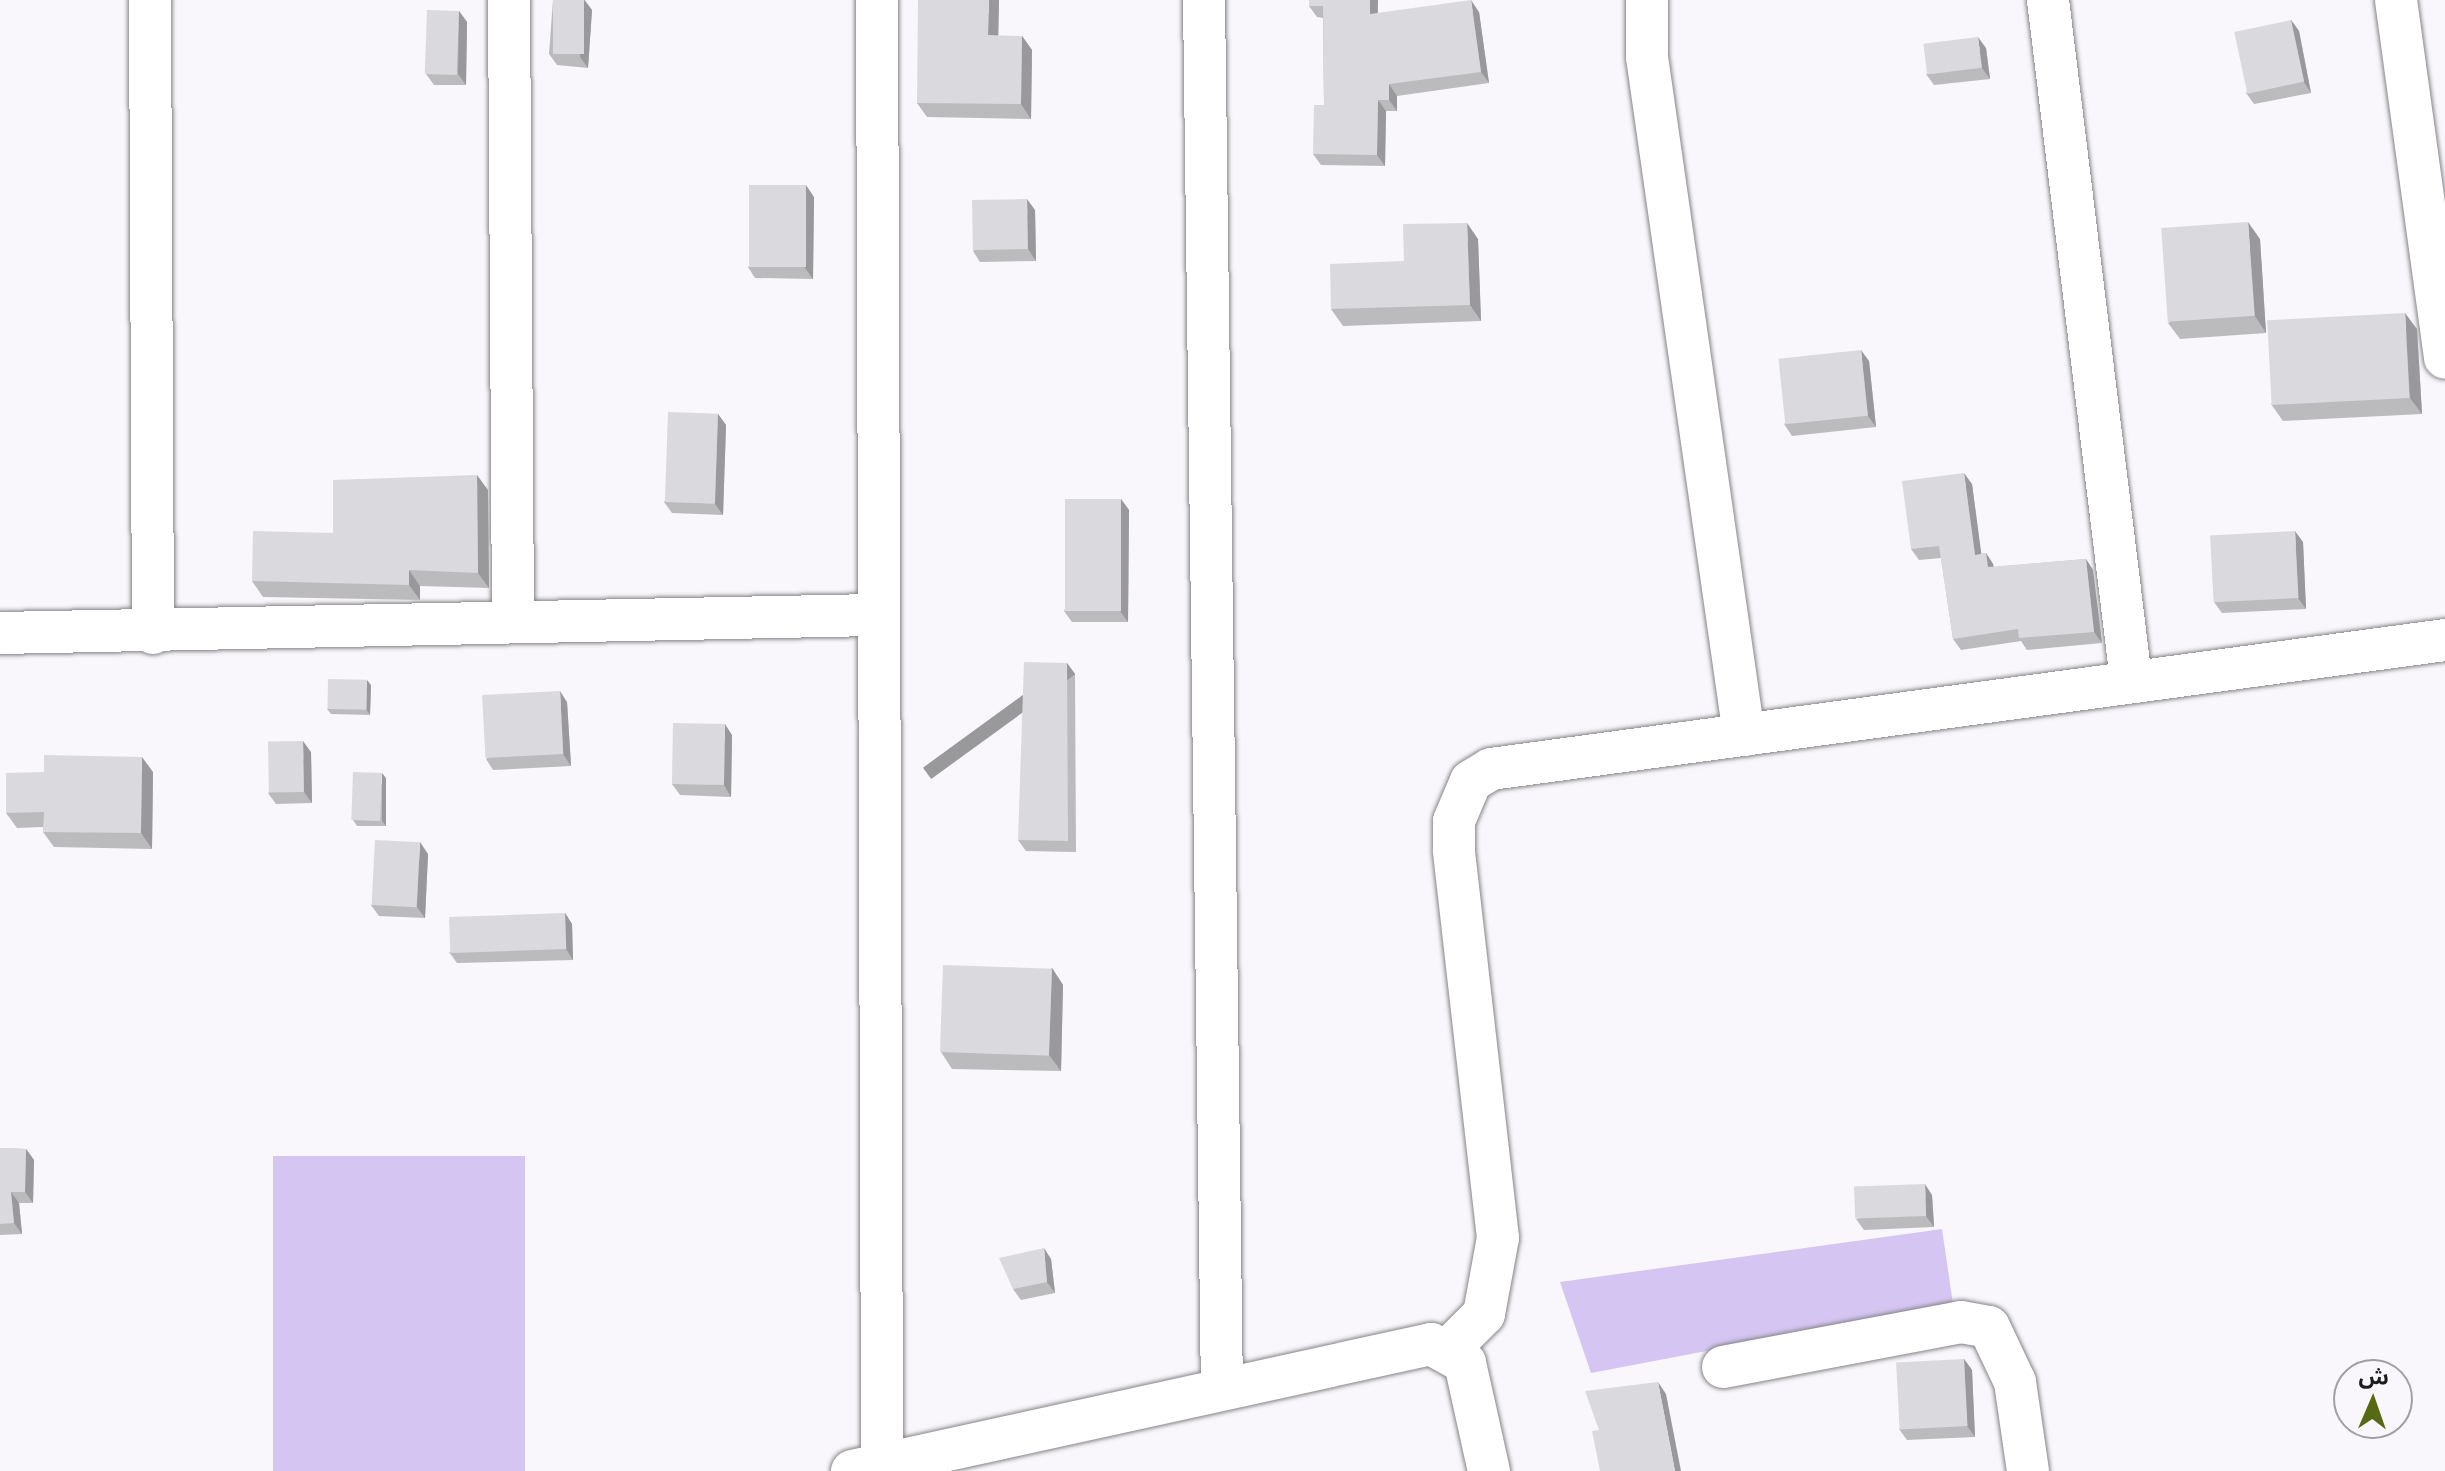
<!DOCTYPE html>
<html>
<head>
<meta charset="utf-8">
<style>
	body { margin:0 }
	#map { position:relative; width:2445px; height:1471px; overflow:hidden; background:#f9f7fb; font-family:Georgia,"Noto Sans Arabic",serif }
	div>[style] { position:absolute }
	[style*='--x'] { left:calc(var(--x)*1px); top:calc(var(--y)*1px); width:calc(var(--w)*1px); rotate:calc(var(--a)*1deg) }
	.green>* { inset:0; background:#d5c5f2; transform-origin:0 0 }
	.roads { filter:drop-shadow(0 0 2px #858487) drop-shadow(0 0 2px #858487) }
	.street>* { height:42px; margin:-21px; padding:0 21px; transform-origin:21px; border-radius:21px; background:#fff }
	.wall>* { inset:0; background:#bbbbbe }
	.shaded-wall>* { inset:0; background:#99989b; transform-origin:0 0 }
	.building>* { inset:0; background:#dad9dd; transform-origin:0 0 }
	span { translate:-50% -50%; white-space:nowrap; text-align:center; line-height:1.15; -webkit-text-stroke:8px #f9f7fb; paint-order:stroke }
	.north { position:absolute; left:2333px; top:1359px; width:80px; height:80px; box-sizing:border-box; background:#f9f7fb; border:2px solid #a19fa2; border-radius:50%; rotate:2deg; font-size:22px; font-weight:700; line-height:32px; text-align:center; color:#1c1c1d }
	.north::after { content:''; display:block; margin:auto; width:28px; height:36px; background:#586915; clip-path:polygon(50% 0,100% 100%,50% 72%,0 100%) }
</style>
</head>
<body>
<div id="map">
	<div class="green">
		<div style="left:525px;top:1156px;width:315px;height:252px;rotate:90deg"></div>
		<div style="clip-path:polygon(1942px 1229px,1953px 1304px,1591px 1373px,1560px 1282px)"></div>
	</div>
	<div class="roads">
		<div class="street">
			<div style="--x:150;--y:0;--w:633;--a:89.73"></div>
			<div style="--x:509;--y:0;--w:621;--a:89.63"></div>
			<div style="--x:877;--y:0;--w:1464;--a:89.8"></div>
			<div style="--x:1204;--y:0;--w:1388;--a:89.26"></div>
			<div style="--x:1647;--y:0;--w:57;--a:90"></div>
			<div style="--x:1647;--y:57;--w:685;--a:81.86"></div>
			<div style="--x:2048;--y:0;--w:685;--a:83.04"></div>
			<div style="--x:2396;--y:0;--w:361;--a:82.2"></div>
			<div style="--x:0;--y:633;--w:876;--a:-1.18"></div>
			<div style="--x:1450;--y:1348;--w:48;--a:-45"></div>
			<div style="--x:1484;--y:1314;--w:77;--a:-79.6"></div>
			<div style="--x:1498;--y:1238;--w:390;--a:-96.5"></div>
			<div style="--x:1454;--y:850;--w:29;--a:-90"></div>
			<div style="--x:1454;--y:821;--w:43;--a:-67"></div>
			<div style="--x:1471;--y:781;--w:23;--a:-31"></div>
			<div style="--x:1491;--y:769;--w:963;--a:-7.7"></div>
			<div style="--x:1723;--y:1367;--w:242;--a:-10.7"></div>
			<div style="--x:1961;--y:1322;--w:28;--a:10"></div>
			<div style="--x:1989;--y:1327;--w:61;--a:64.7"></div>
			<div style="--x:2015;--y:1382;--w:90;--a:81.7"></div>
			<div style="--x:852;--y:1471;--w:593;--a:-12.37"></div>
			<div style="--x:1431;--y:1344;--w:39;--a:29"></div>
			<div style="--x:1465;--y:1363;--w:111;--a:77.5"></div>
		</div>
	</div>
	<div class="wall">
		<div style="clip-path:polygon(553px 0,585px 0,592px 10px,588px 68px,557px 65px,549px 54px)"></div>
		<div style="clip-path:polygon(999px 0,998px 36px,1022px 36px,1032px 50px,1031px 119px,927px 117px,917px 103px)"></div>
		<div style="clip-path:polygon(1309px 0,1378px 0,1378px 13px,1479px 12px,1489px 83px,1397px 96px,1397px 111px,1386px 111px,1385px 166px,1321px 165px,1313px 154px,1324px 105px,1323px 18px,1317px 17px,1309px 6px)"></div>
		<div style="clip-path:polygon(459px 11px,467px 22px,466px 85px,434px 85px,426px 74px)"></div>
		<div style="clip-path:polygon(2291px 20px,2299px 31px,2311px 93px,2254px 104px,2246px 93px)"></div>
		<div style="clip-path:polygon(1986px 48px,1990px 79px,1934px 85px,1926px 74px)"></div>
		<div style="clip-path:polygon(814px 197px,813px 279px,755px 278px,748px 267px)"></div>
		<div style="clip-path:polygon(1035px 210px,1036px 261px,980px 262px,973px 251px)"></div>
		<div style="clip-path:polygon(1478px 239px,1481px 321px,1343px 326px,1331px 309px,1404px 261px)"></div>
		<div style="clip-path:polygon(2260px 239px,2266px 333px,2180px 339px,2168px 323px)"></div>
		<div style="clip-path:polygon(2417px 329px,2422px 414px,2283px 421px,2271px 404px)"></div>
		<div style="clip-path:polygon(1869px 361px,1876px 427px,1792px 436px,1784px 424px)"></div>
		<div style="clip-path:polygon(718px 414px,726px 425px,723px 515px,672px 513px,664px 502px)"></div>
		<div style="clip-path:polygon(1972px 484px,1981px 554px,1986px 553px,1993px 564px,1994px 567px,2086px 559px,2093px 570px,2102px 643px,2027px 650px,2021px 641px,1961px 650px,1953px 639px,1941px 558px,1919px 560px,1911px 549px)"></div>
		<div style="clip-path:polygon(488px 490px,489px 588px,420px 586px,420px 600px,263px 597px,252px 581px,333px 533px)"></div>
		<div style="clip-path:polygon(1121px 499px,1129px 510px,1128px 622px,1072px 622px,1064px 611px)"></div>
		<div style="clip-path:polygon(2303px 542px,2306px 609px,2222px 613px,2214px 602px)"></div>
		<div style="clip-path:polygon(1067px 663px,1075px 674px,1076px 852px,1026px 851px,1018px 840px)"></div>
		<div style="clip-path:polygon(371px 685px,370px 715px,331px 714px,327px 709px)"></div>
		<div style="clip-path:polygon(567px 702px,571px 766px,493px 770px,486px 759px)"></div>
		<div style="clip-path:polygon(732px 735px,731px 797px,680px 795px,672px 784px)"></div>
		<div style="clip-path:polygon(311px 752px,312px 803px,276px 804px,268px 793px)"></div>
		<div style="clip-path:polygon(44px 772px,153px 772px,152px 849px,54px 847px,43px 832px,43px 827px,17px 828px,6px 813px)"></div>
		<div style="clip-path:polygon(386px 778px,386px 826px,357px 826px,353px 820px)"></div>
		<div style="clip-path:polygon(428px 854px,425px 918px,379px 916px,371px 905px)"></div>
		<div style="clip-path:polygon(565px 913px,572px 924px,573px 960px,457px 963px,449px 952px)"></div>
		<div style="clip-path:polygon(1052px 968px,1063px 985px,1061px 1071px,952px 1069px,941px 1052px)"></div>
		<div style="clip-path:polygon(0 1148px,26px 1149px,34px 1160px,33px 1203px,19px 1203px,22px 1234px,0 1235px)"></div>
		<div style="clip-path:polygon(1932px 1195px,1934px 1227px,1864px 1230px,1856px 1219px)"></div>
		<div style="clip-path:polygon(1051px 1259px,1055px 1293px,1021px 1300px,1013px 1289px)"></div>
		<div style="clip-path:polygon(1964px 1359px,1972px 1370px,1975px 1437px,1907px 1440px,1899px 1429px)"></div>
	</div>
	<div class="shaded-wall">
		<div style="clip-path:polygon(584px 0,592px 10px,588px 68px,580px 57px)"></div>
		<div style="clip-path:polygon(989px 0,999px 0,998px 50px,988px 35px)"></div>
		<div style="clip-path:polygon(1370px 0,1378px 0,1377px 25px,1370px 14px)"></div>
		<div style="clip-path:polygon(1471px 0,1479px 12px,1489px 83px,1481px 72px)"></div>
		<div style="clip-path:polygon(459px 11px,467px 22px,466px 85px,458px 74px)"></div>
		<div style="clip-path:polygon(2291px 20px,2299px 31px,2311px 93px,2304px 82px)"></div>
		<div style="clip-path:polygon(1022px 36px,1032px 50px,1031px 119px,1021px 104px)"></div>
		<div style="clip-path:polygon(1978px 37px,1986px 48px,1990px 79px,1982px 68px)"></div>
		<div style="clip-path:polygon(1389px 84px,1397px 96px,1397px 111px,1389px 100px)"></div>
		<div style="clip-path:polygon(1378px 100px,1386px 111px,1385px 166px,1377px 155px)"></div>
		<div style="clip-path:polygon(806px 185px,814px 197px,813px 279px,805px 268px)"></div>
		<div style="clip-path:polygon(1027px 199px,1035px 210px,1036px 261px,1028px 249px)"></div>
		<div style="clip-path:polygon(2248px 222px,2260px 239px,2266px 333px,2255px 316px)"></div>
		<div style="clip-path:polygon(1467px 223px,1478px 239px,1481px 321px,1470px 305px)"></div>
		<div style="clip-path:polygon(2405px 313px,2417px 329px,2422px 414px,2410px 398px)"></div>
		<div style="clip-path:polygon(1861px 350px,1869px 361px,1876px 427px,1868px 416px)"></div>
		<div style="clip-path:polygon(718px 414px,726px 425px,723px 515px,715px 504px)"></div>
		<div style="clip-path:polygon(1964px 473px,1972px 484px,1983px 566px,1975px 555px)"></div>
		<div style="clip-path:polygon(477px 475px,488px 490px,489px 588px,478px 573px)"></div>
		<div style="clip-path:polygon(1121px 499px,1129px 510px,1128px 622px,1120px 611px)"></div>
		<div style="clip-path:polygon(2295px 531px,2303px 542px,2306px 609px,2298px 598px)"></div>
		<div style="clip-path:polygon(1986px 553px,1993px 564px,1996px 579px,1988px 567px)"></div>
		<div style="clip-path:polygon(2086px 559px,2093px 570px,2102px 643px,2094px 632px)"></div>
		<div style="clip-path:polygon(409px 570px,420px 586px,420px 600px,409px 585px)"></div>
		<div style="left:1067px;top:663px;width:14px;height:178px;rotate:54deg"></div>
		<div style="clip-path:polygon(367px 680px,371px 685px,370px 715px,366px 709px)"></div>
		<div style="clip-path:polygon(560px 691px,567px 702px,571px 766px,563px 754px)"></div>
		<div style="clip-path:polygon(725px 724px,732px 735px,731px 797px,724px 785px)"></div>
		<div style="clip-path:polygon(303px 741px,311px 752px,312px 803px,304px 792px)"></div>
		<div style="clip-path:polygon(142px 757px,153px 772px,152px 849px,141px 833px)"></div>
		<div style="clip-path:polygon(382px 773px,386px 778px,386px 826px,382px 821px)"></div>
		<div style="clip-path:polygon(420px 842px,428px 854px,425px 918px,417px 907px)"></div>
		<div style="clip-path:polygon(565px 913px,572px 924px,573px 960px,566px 949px)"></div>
		<div style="clip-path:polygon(1052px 968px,1063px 985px,1061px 1071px,1049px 1055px)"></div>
		<div style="clip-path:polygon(26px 1149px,34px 1160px,33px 1203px,25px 1192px)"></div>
		<div style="clip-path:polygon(1925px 1184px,1932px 1195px,1934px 1227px,1926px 1216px)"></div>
		<div style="clip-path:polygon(11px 1192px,19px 1203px,22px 1234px,14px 1223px)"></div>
		<div style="clip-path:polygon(1044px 1248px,1051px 1259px,1055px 1293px,1047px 1282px)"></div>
		<div style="clip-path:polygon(1964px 1359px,1972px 1370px,1975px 1437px,1967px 1426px)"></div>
		<div style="clip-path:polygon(1658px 1382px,1666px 1394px,1681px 1471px,1675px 1471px)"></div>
	</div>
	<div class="building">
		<div style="left:553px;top:0;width:31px;height:54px"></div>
		<div style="clip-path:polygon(918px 0,989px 0,988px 35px,1022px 36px,1021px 104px,917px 103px)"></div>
		<div style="clip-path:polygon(1309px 0,1370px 0,1370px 14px,1471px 0,1481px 72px,1389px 84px,1389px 100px,1378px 100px,1377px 155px,1313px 154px,1314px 105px,1324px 105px,1323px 6px,1309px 6px)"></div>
		<div style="left:427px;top:10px;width:32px;height:64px;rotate:2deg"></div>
		<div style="left:2291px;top:20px;width:63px;height:58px;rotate:78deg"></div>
		<div style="left:1978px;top:37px;width:31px;height:55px;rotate:83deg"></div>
		<div style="left:749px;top:185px;width:57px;height:82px"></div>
		<div style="left:1027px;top:199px;width:50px;height:55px;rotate:89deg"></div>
		<div style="left:2248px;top:222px;width:94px;height:87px;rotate:86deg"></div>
		<div style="clip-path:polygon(1467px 223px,1470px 305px,1331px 309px,1330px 264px,1404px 261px,1403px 224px)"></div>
		<div style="left:2405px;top:313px;width:85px;height:138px;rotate:87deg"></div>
		<div style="left:1861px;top:350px;width:66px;height:83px;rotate:84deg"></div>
		<div style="left:668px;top:412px;width:50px;height:90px;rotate:2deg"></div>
		<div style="clip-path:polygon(1964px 473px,1975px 555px,1986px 553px,1988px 567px,2086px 559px,2094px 632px,2019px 638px,2018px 629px,1953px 639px,1939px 546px,1911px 549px,1902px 481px)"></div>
		<div style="clip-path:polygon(477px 475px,478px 573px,409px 570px,409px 585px,252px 581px,253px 531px,333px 533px,333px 480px)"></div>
		<div style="left:1065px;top:499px;width:56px;height:112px"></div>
		<div style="left:2295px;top:531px;width:67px;height:85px;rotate:87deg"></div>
		<div style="clip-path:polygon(1024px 662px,1067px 663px,1068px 841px,1018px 840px)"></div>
		<div style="left:328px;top:679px;width:39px;height:30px;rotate:1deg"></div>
		<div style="left:560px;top:691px;width:63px;height:78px;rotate:87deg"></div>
		<div style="left:673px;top:723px;width:52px;height:61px;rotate:1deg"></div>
		<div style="left:303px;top:741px;width:51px;height:35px;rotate:89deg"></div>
		<div style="clip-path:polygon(44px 755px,142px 757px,141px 833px,43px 832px,44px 812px,6px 813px,6px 773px,44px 772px)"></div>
		<div style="left:353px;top:772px;width:29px;height:48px;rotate:2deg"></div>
		<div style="left:375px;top:840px;width:45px;height:65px;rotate:3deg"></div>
		<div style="left:565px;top:913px;width:36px;height:116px;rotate:88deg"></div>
		<div style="left:943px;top:965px;width:109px;height:87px;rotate:2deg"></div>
		<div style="clip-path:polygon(0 1148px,26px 1149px,25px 1192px,11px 1192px,14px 1223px,0 1224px)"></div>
		<div style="left:1925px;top:1184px;width:32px;height:71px;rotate:88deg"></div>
		<div style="clip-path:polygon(1044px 1248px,1047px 1282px,1013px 1289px,999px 1258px)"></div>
		<div style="left:1964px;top:1359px;width:67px;height:68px;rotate:87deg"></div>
		<div style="clip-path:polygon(1658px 1382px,1675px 1471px,1600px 1471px,1592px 1431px,1599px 1430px,1585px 1391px)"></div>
	</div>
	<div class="north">ش</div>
</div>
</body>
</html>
